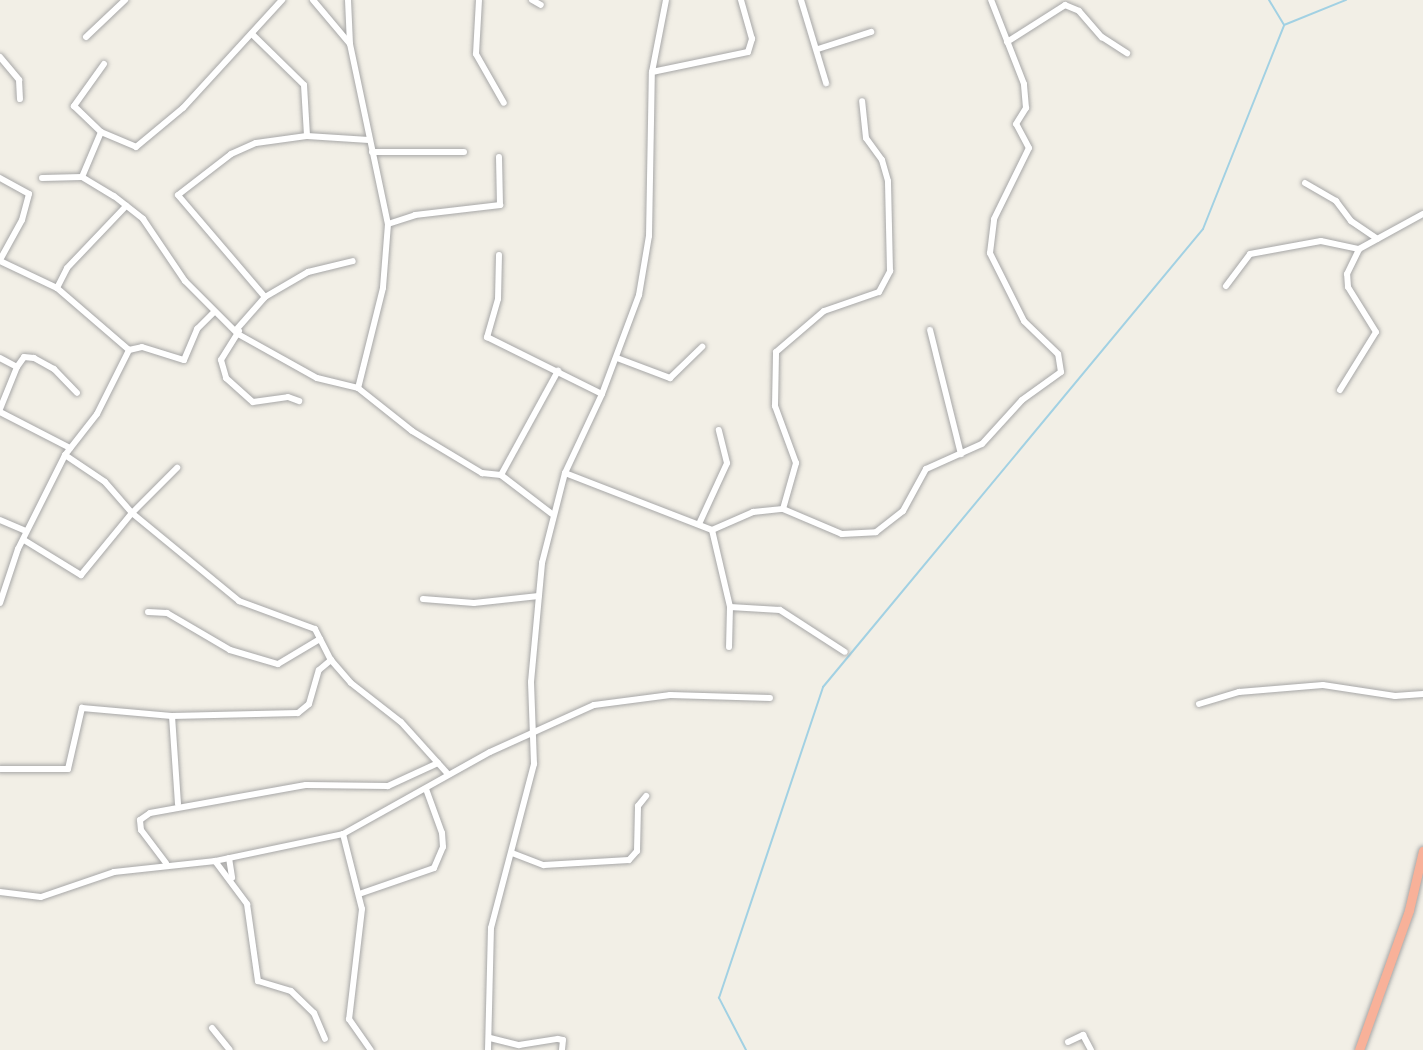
<!DOCTYPE html>
<html>
<head>
<meta charset="utf-8">
<style>
	body { margin:0 }
	#map { position:relative; width:1423px; height:1050px; overflow:hidden; background:#f2efe6; font-family:Helvetica,sans-serif }
	div>[style] { position:absolute }
	[style*='--x'] { left:calc(var(--x)*1px); top:calc(var(--y)*1px); width:calc(var(--w)*1px); rotate:calc(var(--a)*1deg) }
	.stream>* { height:2px; margin:-1px; padding:0 1px; transform-origin:1px; border-radius:1px; background:#a2d1e3 }
	.roads { filter:drop-shadow(0 0 2px #a7a7a7) drop-shadow(0 0 2px #a7a7a7) }
	.minor>* { height:6px; margin:-3px; padding:0 3px; transform-origin:3px; border-radius:3px; background:#fff }
	.trunk>* { height:9px; margin:-4.5px; padding:0 4.5px; transform-origin:4.5px; border-radius:4.5px; background:#f8b199 }
	span { translate:-50% -50%; white-space:nowrap; text-align:center; line-height:1.15; -webkit-text-stroke:4.5px #fff; paint-order:stroke }
</style>
</head>
<body>
<div id="map">
	<div class="stream">
		<div style="--x:1269;--y:0;--w:29;--a:59"></div>
		<div style="--x:746;--y:1050;--w:59;--a:-117.4"></div>
		<div style="--x:719;--y:998;--w:328;--a:-71.5"></div>
		<div style="--x:823;--y:687;--w:595;--a:-50.32"></div>
		<div style="--x:1203;--y:229;--w:219;--a:-68.3"></div>
		<div style="--x:1284;--y:25;--w:67;--a:-22"></div>
	</div>
	<div class="roads">
		<div class="minor">
			<div style="--x:313;--y:0;--w:57;--a:49.9"></div>
			<div style="--x:350;--y:44;--w:184;--a:78.1"></div>
			<div style="--x:388;--y:224;--w:64;--a:94.5"></div>
			<div style="--x:383;--y:288;--w:103;--a:104"></div>
			<div style="--x:348;--y:0;--w:44;--a:87.4"></div>
			<div style="--x:479;--y:0;--w:54;--a:93.2"></div>
			<div style="--x:476;--y:54;--w:56;--a:60.3"></div>
			<div style="--x:532;--y:0;--w:10;--a:29"></div>
			<div style="--x:801;--y:0;--w:87;--a:73.2"></div>
			<div style="--x:253;--y:35;--w:71;--a:44.4"></div>
			<div style="--x:304;--y:85;--w:51;--a:86.6"></div>
			<div style="--x:86;--y:37;--w:54;--a:-43.5"></div>
			<div style="--x:1007;--y:42;--w:69;--a:-32.5"></div>
			<div style="--x:1065;--y:5;--w:15;--a:23"></div>
			<div style="--x:1079;--y:11;--w:35;--a:49"></div>
			<div style="--x:1102;--y:37;--w:30;--a:33"></div>
			<div style="--x:818;--y:49;--w:56;--a:-17.8"></div>
			<div style="--x:0;--y:57;--w:30;--a:50"></div>
			<div style="--x:19;--y:80;--w:19;--a:87"></div>
			<div style="--x:104;--y:64;--w:52;--a:125.5"></div>
			<div style="--x:74;--y:106;--w:37;--a:44"></div>
			<div style="--x:101;--y:132;--w:38;--a:23"></div>
			<div style="--x:136;--y:147;--w:61;--a:-39.7"></div>
			<div style="--x:183;--y:108;--w:147;--a:-47.5"></div>
			<div style="--x:652;--y:72;--w:98;--a:-11.8"></div>
			<div style="--x:748;--y:52;--w:14;--a:-73"></div>
			<div style="--x:752;--y:39;--w:41;--a:-105.8"></div>
			<div style="--x:372;--y:152;--w:92;--a:0"></div>
			<div style="--x:82;--y:177;--w:49;--a:-67.1"></div>
			<div style="--x:0;--y:178;--w:33;--a:29"></div>
			<div style="--x:29;--y:194;--w:27;--a:105"></div>
			<div style="--x:22;--y:220;--w:46;--a:118.8"></div>
			<div style="--x:42;--y:178;--w:40;--a:-1.4"></div>
			<div style="--x:82;--y:177;--w:37;--a:31"></div>
			<div style="--x:114;--y:196;--w:37;--a:38"></div>
			<div style="--x:143;--y:219;--w:75;--a:55.9"></div>
			<div style="--x:185;--y:281;--w:75;--a:45"></div>
			<div style="--x:238;--y:334;--w:90;--a:29.1"></div>
			<div style="--x:317;--y:378;--w:42;--a:13.7"></div>
			<div style="--x:358;--y:388;--w:69;--a:38.5"></div>
			<div style="--x:412;--y:431;--w:82;--a:31"></div>
			<div style="--x:482;--y:473;--w:19;--a:6"></div>
			<div style="--x:501;--y:475;--w:64;--a:37.4"></div>
			<div style="--x:1305;--y:183;--w:36;--a:30"></div>
			<div style="--x:1336;--y:201;--w:25;--a:53"></div>
			<div style="--x:1351;--y:221;--w:32;--a:34"></div>
			<div style="--x:388;--y:224;--w:28;--a:-18"></div>
			<div style="--x:415;--y:215;--w:86;--a:-6.7"></div>
			<div style="--x:500;--y:205;--w:48;--a:-91.2"></div>
			<div style="--x:499;--y:255;--w:44;--a:91.3"></div>
			<div style="--x:498;--y:299;--w:40;--a:106"></div>
			<div style="--x:487;--y:337;--w:128;--a:26.4"></div>
			<div style="--x:0;--y:261;--w:63;--a:25.3"></div>
			<div style="--x:57;--y:288;--w:22;--a:-63"></div>
			<div style="--x:67;--y:268;--w:86;--a:-46.4"></div>
			<div style="--x:1226;--y:286;--w:40;--a:-53"></div>
			<div style="--x:1250;--y:254;--w:72;--a:-10.4"></div>
			<div style="--x:1321;--y:241;--w:39;--a:12"></div>
			<div style="--x:1359;--y:249;--w:73;--a:-28.7"></div>
			<div style="--x:57;--y:288;--w:95;--a:40.7"></div>
			<div style="--x:265;--y:297;--w:134;--a:-130.5"></div>
			<div style="--x:178;--y:195;--w:67;--a:-37.7"></div>
			<div style="--x:231;--y:154;--w:27;--a:-24"></div>
			<div style="--x:256;--y:143;--w:51;--a:-7.8"></div>
			<div style="--x:307;--y:136;--w:62;--a:3.7"></div>
			<div style="--x:236;--y:330;--w:44;--a:-48.7"></div>
			<div style="--x:265;--y:297;--w:50;--a:-30.2"></div>
			<div style="--x:308;--y:272;--w:46;--a:-13.7"></div>
			<div style="--x:930;--y:330;--w:128;--a:76"></div>
			<div style="--x:239;--y:331;--w:34;--a:122"></div>
			<div style="--x:221;--y:360;--w:19;--a:74"></div>
			<div style="--x:226;--y:378;--w:36;--a:42"></div>
			<div style="--x:253;--y:402;--w:35;--a:-8"></div>
			<div style="--x:288;--y:397;--w:12;--a:20"></div>
			<div style="--x:0;--y:358;--w:19;--a:28"></div>
			<div style="--x:17;--y:367;--w:45;--a:112"></div>
			<div style="--x:617;--y:358;--w:57;--a:20.7"></div>
			<div style="--x:670;--y:378;--w:45;--a:-44.1"></div>
			<div style="--x:17;--y:367;--w:12;--a:-55"></div>
			<div style="--x:24;--y:357;--w:10;--a:6"></div>
			<div style="--x:34;--y:358;--w:23;--a:29"></div>
			<div style="--x:54;--y:369;--w:33;--a:46"></div>
			<div style="--x:1340;--y:390;--w:68;--a:-58.2"></div>
			<div style="--x:1376;--y:332;--w:53;--a:-121.9"></div>
			<div style="--x:1348;--y:287;--w:13;--a:-94"></div>
			<div style="--x:1347;--y:274;--w:28;--a:-64"></div>
			<div style="--x:0;--y:412;--w:79;--a:27.2"></div>
			<div style="--x:65;--y:455;--w:48;--a:34"></div>
			<div style="--x:105;--y:482;--w:41;--a:48.9"></div>
			<div style="--x:132;--y:513;--w:64;--a:-45"></div>
			<div style="--x:565;--y:473;--w:158;--a:21.2"></div>
			<div style="--x:712;--y:530;--w:79;--a:76.8"></div>
			<div style="--x:730;--y:607;--w:40;--a:91.4"></div>
			<div style="--x:501;--y:475;--w:119;--a:-61.3"></div>
			<div style="--x:783;--y:509;--w:48;--a:-74.2"></div>
			<div style="--x:796;--y:463;--w:61;--a:-110.2"></div>
			<div style="--x:775;--y:406;--w:54;--a:-88.9"></div>
			<div style="--x:776;--y:352;--w:63;--a:-40.5"></div>
			<div style="--x:824;--y:311;--w:58;--a:-19.1"></div>
			<div style="--x:879;--y:292;--w:24;--a:-62"></div>
			<div style="--x:890;--y:271;--w:90;--a:-91.3"></div>
			<div style="--x:888;--y:181;--w:22;--a:-106"></div>
			<div style="--x:882;--y:160;--w:27;--a:-126"></div>
			<div style="--x:866;--y:138;--w:37;--a:-96"></div>
			<div style="--x:0;--y:520;--w:28;--a:23"></div>
			<div style="--x:699;--y:524;--w:67;--a:-65.3"></div>
			<div style="--x:727;--y:463;--w:34;--a:-104"></div>
			<div style="--x:712;--y:530;--w:45;--a:-23.7"></div>
			<div style="--x:753;--y:512;--w:30;--a:-6"></div>
			<div style="--x:783;--y:509;--w:64;--a:23"></div>
			<div style="--x:842;--y:534;--w:34;--a:-3"></div>
			<div style="--x:876;--y:532;--w:34;--a:-38"></div>
			<div style="--x:903;--y:511;--w:48;--a:-61.3"></div>
			<div style="--x:926;--y:469;--w:61;--a:-24.1"></div>
			<div style="--x:982;--y:444;--w:59;--a:-47.7"></div>
			<div style="--x:1022;--y:400;--w:48;--a:-35.7"></div>
			<div style="--x:1061;--y:372;--w:18;--a:-99"></div>
			<div style="--x:1058;--y:354;--w:47;--a:-135.9"></div>
			<div style="--x:1024;--y:321;--w:76;--a:-116.6"></div>
			<div style="--x:990;--y:253;--w:34;--a:-83"></div>
			<div style="--x:994;--y:219;--w:79;--a:-63.8"></div>
			<div style="--x:1029;--y:148;--w:27;--a:-118"></div>
			<div style="--x:1016;--y:124;--w:19;--a:-58"></div>
			<div style="--x:1026;--y:108;--w:24;--a:-95"></div>
			<div style="--x:1024;--y:84;--w:90;--a:-111.4"></div>
			<div style="--x:24;--y:540;--w:67;--a:31.6"></div>
			<div style="--x:81;--y:575;--w:80;--a:-50.6"></div>
			<div style="--x:132;--y:513;--w:139;--a:39.4"></div>
			<div style="--x:239;--y:601;--w:81;--a:20.2"></div>
			<div style="--x:315;--y:629;--w:35;--a:63"></div>
			<div style="--x:331;--y:660;--w:30;--a:49"></div>
			<div style="--x:351;--y:683;--w:63;--a:38"></div>
			<div style="--x:401;--y:722;--w:70;--a:47.9"></div>
			<div style="--x:423;--y:599;--w:51;--a:4.5"></div>
			<div style="--x:474;--y:603;--w:65;--a:-6.1"></div>
			<div style="--x:0;--y:603;--w:57;--a:-71.6"></div>
			<div style="--x:18;--y:549;--w:105;--a:-63.4"></div>
			<div style="--x:65;--y:455;--w:52;--a:-52"></div>
			<div style="--x:97;--y:414;--w:72;--a:-63.4"></div>
			<div style="--x:129;--y:350;--w:13;--a:-13"></div>
			<div style="--x:142;--y:347;--w:44;--a:17.2"></div>
			<div style="--x:184;--y:360;--w:34;--a:-67"></div>
			<div style="--x:197;--y:329;--w:24;--a:-45"></div>
			<div style="--x:730;--y:607;--w:50;--a:3.4"></div>
			<div style="--x:780;--y:610;--w:77;--a:32.9"></div>
			<div style="--x:148;--y:612;--w:19;--a:3"></div>
			<div style="--x:167;--y:613;--w:73;--a:30.4"></div>
			<div style="--x:230;--y:650;--w:50;--a:16.3"></div>
			<div style="--x:278;--y:664;--w:49;--a:-30.8"></div>
			<div style="--x:1199;--y:704;--w:42;--a:-16.7"></div>
			<div style="--x:1239;--y:692;--w:84;--a:-4.8"></div>
			<div style="--x:1323;--y:685;--w:73;--a:8.7"></div>
			<div style="--x:1395;--y:696;--w:28;--a:-4"></div>
			<div style="--x:172;--y:716;--w:88;--a:86.1"></div>
			<div style="--x:0;--y:769;--w:68;--a:0"></div>
			<div style="--x:68;--y:769;--w:63;--a:-77.1"></div>
			<div style="--x:82;--y:708;--w:90;--a:5.1"></div>
			<div style="--x:172;--y:716;--w:126;--a:-1.4"></div>
			<div style="--x:298;--y:713;--w:14;--a:-39"></div>
			<div style="--x:309;--y:704;--w:35;--a:-74"></div>
			<div style="--x:319;--y:670;--w:16;--a:-40"></div>
			<div style="--x:343;--y:834;--w:77;--a:75.8"></div>
			<div style="--x:362;--y:909;--w:111;--a:96.7"></div>
			<div style="--x:349;--y:1019;--w:38;--a:55"></div>
			<div style="--x:512;--y:853;--w:34;--a:21"></div>
			<div style="--x:544;--y:865;--w:85;--a:-3.4"></div>
			<div style="--x:629;--y:860;--w:12;--a:-48"></div>
			<div style="--x:637;--y:851;--w:45;--a:-88.7"></div>
			<div style="--x:638;--y:806;--w:13;--a:-51"></div>
			<div style="--x:229;--y:858;--w:20;--a:81"></div>
			<div style="--x:215;--y:861;--w:54;--a:53.3"></div>
			<div style="--x:247;--y:904;--w:78;--a:81.9"></div>
			<div style="--x:258;--y:981;--w:34;--a:17"></div>
			<div style="--x:291;--y:991;--w:32;--a:44"></div>
			<div style="--x:314;--y:1013;--w:28;--a:67"></div>
			<div style="--x:166;--y:863;--w:41;--a:-127.1"></div>
			<div style="--x:141;--y:830;--w:10;--a:-96"></div>
			<div style="--x:140;--y:820;--w:12;--a:-35"></div>
			<div style="--x:150;--y:813;--w:158;--a:-10.2"></div>
			<div style="--x:306;--y:785;--w:82;--a:0.7"></div>
			<div style="--x:388;--y:786;--w:55;--a:-24.7"></div>
			<div style="--x:0;--y:892;--w:41;--a:7"></div>
			<div style="--x:41;--y:897;--w:77;--a:-18.9"></div>
			<div style="--x:114;--y:872;--w:102;--a:-6.2"></div>
			<div style="--x:215;--y:861;--w:131;--a:-11.9"></div>
			<div style="--x:343;--y:834;--w:168;--a:-29.2"></div>
			<div style="--x:490;--y:752;--w:114;--a:-24.3"></div>
			<div style="--x:594;--y:705;--w:77;--a:-7.5"></div>
			<div style="--x:670;--y:695;--w:100;--a:1.7"></div>
			<div style="--x:362;--y:893;--w:76;--a:-19.1"></div>
			<div style="--x:434;--y:868;--w:23;--a:-67"></div>
			<div style="--x:443;--y:847;--w:14;--a:-94"></div>
			<div style="--x:442;--y:833;--w:47;--a:-110"></div>
			<div style="--x:212;--y:1028;--w:28;--a:51"></div>
			<div style="--x:490;--y:1038;--w:30;--a:14"></div>
			<div style="--x:519;--y:1045;--w:39;--a:-9"></div>
			<div style="--x:558;--y:1039;--w:5;--a:11"></div>
			<div style="--x:563;--y:1040;--w:10;--a:96"></div>
			<div style="--x:1068;--y:1042;--w:17;--a:-25"></div>
			<div style="--x:1083;--y:1035;--w:17;--a:62"></div>
			<div style="--x:488;--y:1050;--w:122;--a:-88.6"></div>
			<div style="--x:491;--y:928;--w:170;--a:-75.3"></div>
			<div style="--x:534;--y:764;--w:82;--a:-92.1"></div>
			<div style="--x:531;--y:682;--w:120;--a:-84.7"></div>
			<div style="--x:542;--y:563;--w:93;--a:-75.7"></div>
			<div style="--x:565;--y:473;--w:87;--a:-64.9"></div>
			<div style="--x:602;--y:394;--w:106;--a:-69.5"></div>
			<div style="--x:639;--y:295;--w:60;--a:-80.4"></div>
			<div style="--x:649;--y:236;--w:164;--a:-89"></div>
			<div style="--x:652;--y:72;--w:73;--a:-79"></div>
		</div>
		<div class="trunk">
			<div style="--x:1359;--y:1050;--w:149;--a:-70.3"></div>
			<div style="--x:1409;--y:910;--w:61;--a:-76.7"></div>
		</div>
	</div>
</div>
</body>
</html>
